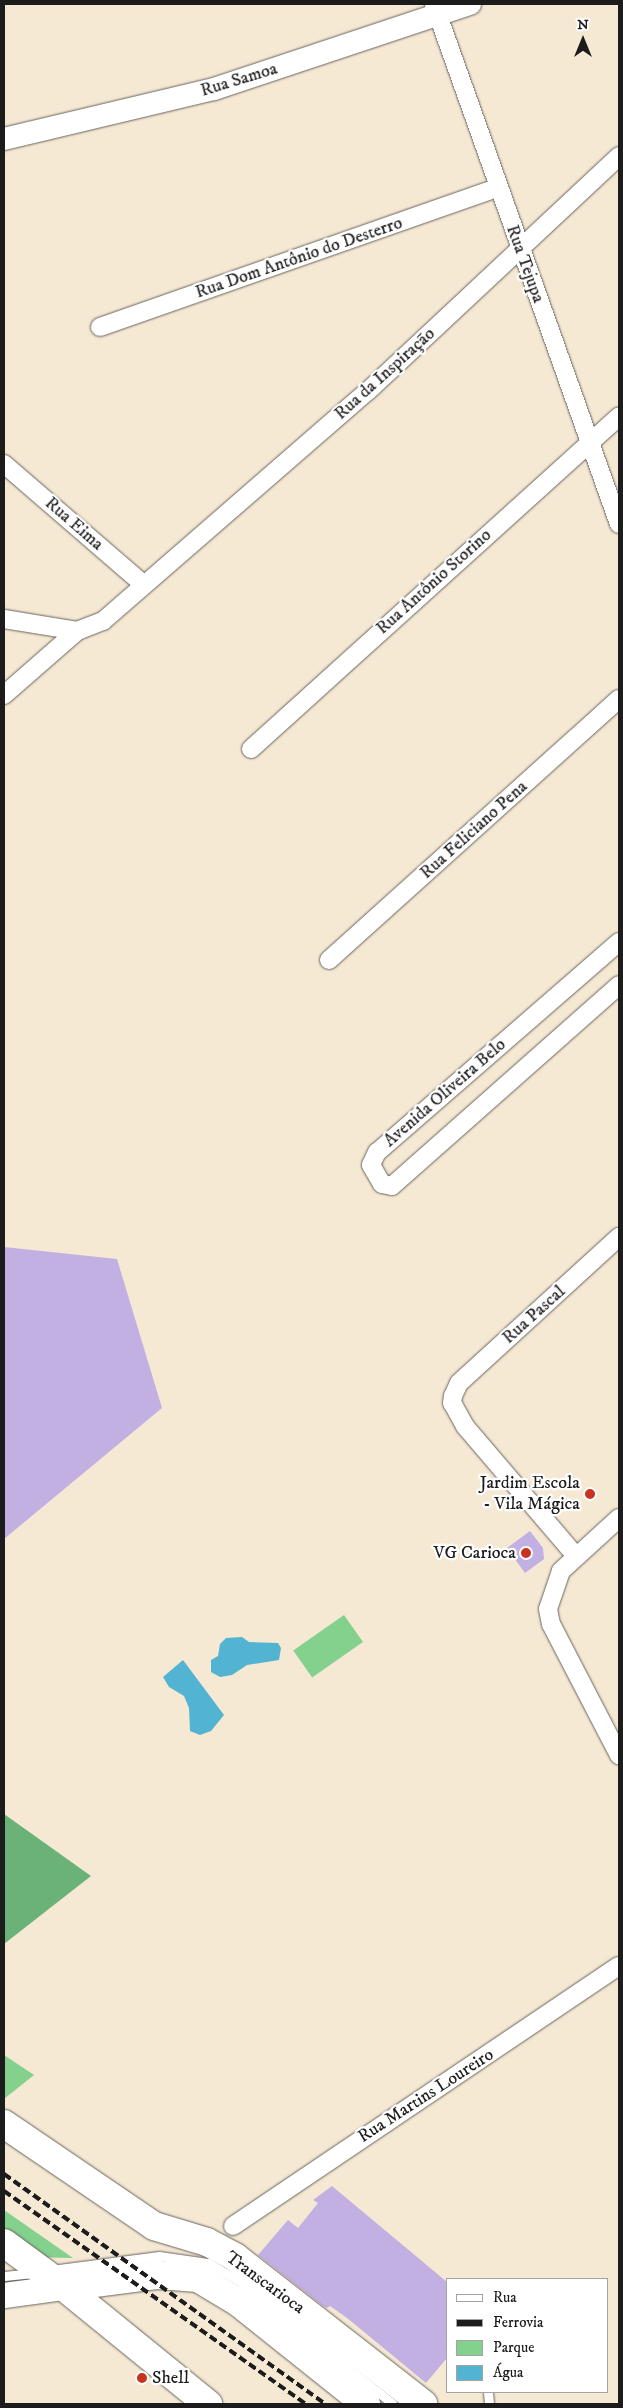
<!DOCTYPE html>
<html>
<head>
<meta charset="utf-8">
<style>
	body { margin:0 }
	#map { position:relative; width:623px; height:2408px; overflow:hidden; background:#f5e9d4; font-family:"IM FELL DW Pica",serif }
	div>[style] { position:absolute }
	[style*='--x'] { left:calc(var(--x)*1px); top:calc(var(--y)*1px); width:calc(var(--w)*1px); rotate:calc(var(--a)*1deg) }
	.green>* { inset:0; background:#84d08d; transform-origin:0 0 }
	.forest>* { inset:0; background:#6bb278 }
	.water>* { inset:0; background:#53b3d2 }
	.building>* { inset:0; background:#c2b0e3 }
	.roads { filter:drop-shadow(0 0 1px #68645c) drop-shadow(0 0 1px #68645c) }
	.service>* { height:9px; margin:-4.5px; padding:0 4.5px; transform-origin:4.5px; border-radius:4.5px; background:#fff }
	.minor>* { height:18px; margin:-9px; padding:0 9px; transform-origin:9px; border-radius:9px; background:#fff }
	.tertiary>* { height:22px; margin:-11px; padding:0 11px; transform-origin:11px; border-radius:11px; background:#fff }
	.secondary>* { height:25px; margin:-12.5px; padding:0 12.5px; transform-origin:12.5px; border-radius:12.5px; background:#fff }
	.primary>* { height:28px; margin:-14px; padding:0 14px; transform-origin:14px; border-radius:14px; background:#fff }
	.rail>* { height:4px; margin-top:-2px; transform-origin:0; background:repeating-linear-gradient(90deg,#1c1c1c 0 8px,transparent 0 12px) }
	.dots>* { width:14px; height:14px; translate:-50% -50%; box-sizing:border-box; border:2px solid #fff; border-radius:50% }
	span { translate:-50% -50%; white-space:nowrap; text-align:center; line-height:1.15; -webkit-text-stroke:4.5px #fff; paint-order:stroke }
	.street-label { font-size:18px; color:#1c1c1c }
	.poi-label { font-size:18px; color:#1c1c1c }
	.right { translate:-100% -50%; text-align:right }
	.left { translate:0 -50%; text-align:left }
	.frame { position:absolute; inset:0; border:5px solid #1c1c1c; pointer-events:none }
	.legend { position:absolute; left:446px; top:2278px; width:162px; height:115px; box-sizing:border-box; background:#fff; border:1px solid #a4a4a4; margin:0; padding:6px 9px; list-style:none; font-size:15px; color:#1c1c1c }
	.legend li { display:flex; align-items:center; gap:10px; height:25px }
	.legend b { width:25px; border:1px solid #a4a4a4 }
	.north { position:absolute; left:558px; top:15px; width:50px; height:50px; -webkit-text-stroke:4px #fff; paint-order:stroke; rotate:0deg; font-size:14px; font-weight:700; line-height:20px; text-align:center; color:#1c1c1c }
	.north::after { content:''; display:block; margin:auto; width:18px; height:22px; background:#1c1c1c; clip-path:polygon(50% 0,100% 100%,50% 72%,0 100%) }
</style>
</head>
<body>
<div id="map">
	<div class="green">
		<div style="left:344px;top:1615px;width:33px;height:62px;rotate:55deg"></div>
		<div style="clip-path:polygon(4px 2055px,34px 2075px,4px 2099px)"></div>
		<div style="clip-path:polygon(4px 2210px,73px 2258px,27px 2257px,4px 2240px)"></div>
	</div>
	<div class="forest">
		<div style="clip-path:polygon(4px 1814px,91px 1876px,4px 1944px)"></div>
	</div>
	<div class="water">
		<div style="clip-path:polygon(242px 1637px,249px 1642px,278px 1643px,281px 1648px,279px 1660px,247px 1665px,232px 1675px,220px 1677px,211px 1672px,211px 1660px,218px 1656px,220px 1644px,226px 1638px)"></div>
		<div style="clip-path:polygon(183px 1660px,224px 1715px,211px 1731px,200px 1735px,190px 1731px,189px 1708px,184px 1696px,169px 1687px,163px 1677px)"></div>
	</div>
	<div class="building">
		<div style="clip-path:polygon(4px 1247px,117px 1259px,162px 1408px,4px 1539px)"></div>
		<div style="clip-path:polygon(530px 1531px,543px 1548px,544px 1559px,525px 1573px,507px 1548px)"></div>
		<div style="clip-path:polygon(332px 2186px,447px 2282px,447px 2358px,426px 2383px,347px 2318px,330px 2306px,327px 2308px,323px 2306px,258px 2255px,288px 2220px,298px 2228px,318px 2203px,313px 2200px)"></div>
	</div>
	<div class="roads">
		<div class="service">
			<div style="--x:51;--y:2270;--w:109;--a:-7.4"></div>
			<div style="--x:159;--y:2256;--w:49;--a:8.1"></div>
			<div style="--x:208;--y:2263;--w:34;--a:30"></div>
			<div style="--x:238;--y:2280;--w:198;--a:38.7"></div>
			<div style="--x:4;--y:2276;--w:29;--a:-6"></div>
			<div style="--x:488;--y:2392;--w:12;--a:85"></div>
		</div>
		<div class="minor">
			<div style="--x:434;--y:4;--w:552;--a:70.42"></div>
			<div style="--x:100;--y:327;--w:422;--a:-19.3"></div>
			<div style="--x:4;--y:464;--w:185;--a:40.8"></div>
			<div style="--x:4;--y:619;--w:74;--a:9.3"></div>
			<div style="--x:4;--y:695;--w:97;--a:-41.2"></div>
			<div style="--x:77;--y:631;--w:28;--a:-21"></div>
			<div style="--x:103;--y:621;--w:351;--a:-41"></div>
			<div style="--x:368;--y:391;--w:344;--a:-43.1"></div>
			<div style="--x:251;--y:749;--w:496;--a:-42.1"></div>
			<div style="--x:619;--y:942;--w:320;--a:139"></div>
			<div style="--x:377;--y:1152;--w:14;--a:115"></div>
			<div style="--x:371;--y:1165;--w:22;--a:60"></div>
			<div style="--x:382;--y:1184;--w:10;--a:11"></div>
			<div style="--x:392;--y:1186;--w:303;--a:-41.5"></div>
			<div style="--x:329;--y:960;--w:390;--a:-42"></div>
			<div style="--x:619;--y:1518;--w:79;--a:137.6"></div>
			<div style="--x:561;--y:1571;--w:40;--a:108.9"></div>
			<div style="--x:548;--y:1609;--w:15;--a:79"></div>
			<div style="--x:551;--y:1624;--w:148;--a:62.6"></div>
			<div style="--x:575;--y:1555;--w:170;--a:-130.5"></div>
			<div style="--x:465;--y:1426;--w:26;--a:-119"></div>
			<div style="--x:452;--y:1403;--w:7;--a:-82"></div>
			<div style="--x:453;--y:1396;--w:14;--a:-65"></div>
			<div style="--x:459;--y:1383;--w:217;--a:-42.4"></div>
			<div style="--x:233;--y:2226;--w:465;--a:-34"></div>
		</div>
		<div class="tertiary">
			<div style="--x:4;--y:139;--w:216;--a:-13.4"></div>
			<div style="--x:214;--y:89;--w:270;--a:-18.4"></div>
		</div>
		<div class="secondary">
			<div style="--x:4;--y:2295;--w:61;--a:-7.6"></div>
		</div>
		<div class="primary">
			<div style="--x:4;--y:2124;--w:181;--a:34.2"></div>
			<div style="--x:154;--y:2226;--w:55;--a:16.8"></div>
			<div style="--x:207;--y:2242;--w:32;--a:28"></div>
			<div style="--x:235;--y:2257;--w:239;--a:38"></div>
			<div style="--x:4;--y:2243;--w:74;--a:36.3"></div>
			<div style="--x:64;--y:2287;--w:186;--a:39.1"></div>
			<div style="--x:64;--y:2287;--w:95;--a:-7.3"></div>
			<div style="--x:158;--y:2275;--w:40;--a:4.3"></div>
			<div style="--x:198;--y:2278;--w:47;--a:31"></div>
			<div style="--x:238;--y:2302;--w:164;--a:38.6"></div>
		</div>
	</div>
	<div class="rail">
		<div style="--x:4;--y:2174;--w:395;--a:35.6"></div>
		<div style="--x:4;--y:2191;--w:370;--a:35.2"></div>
	</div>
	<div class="dots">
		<div style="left:590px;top:1494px;background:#c8321e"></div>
		<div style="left:526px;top:1553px;background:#c8321e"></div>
		<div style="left:142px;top:2378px;background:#c8321e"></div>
	</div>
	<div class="street-label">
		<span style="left:239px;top:80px;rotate:-17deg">Rua Samoa</span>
		<span style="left:299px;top:258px;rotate:-19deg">Rua Dom Antônio do Desterro</span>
		<span style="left:525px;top:264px;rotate:70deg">Rua Tejupa</span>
		<span style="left:385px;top:374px;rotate:-42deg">Rua da Inspiração</span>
		<span style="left:74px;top:524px;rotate:41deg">Rua Eima</span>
		<span style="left:434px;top:582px;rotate:-42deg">Rua Antônio Storino</span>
		<span style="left:474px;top:830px;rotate:-42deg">Rua Feliciano Pena</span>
		<span style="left:445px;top:1093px;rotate:-41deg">Avenida Oliveira Belo</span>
		<span style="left:534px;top:1315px;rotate:-42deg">Rua Pascal</span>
		<span style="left:426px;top:2096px;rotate:-33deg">Rua Martins Loureiro</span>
		<span style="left:265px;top:2283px;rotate:36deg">Transcarioca</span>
	</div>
	<div class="poi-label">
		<span class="right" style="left:580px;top:1494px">Jardim Escola<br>- Vila Mágica</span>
		<span class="right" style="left:516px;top:1553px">VG Carioca</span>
		<span class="left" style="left:152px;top:2378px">Shell</span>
	</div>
	<div class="frame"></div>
	<ul class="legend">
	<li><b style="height:6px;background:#fff"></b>Rua</li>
	<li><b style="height:6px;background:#1c1c1c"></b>Ferrovia</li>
	<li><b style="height:14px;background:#84d08d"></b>Parque</li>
	<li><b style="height:14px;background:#53b3d2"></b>Água</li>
	</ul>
	<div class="north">N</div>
</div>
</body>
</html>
